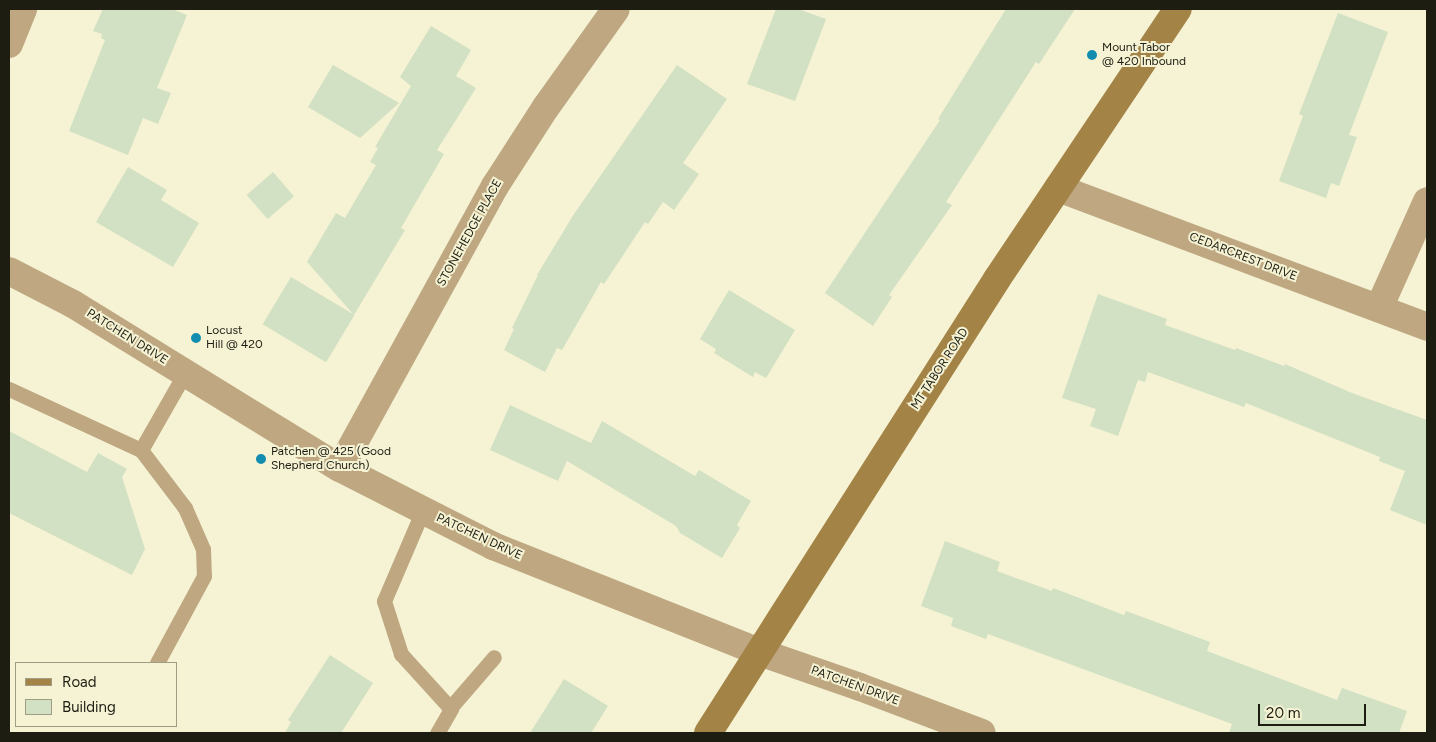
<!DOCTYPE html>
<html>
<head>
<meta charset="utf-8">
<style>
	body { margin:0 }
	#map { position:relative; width:1436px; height:742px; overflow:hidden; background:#f5f3d4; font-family:Figtree,sans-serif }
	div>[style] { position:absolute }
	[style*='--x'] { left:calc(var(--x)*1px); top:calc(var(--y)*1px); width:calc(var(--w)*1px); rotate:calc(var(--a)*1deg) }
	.building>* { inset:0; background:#d2e0c3; transform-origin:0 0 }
	.lane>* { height:15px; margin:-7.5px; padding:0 7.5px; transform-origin:7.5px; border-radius:7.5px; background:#bea781 }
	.street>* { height:28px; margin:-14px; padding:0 14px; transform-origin:14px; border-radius:14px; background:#bea781 }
	.secondary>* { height:28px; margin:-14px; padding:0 14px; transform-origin:14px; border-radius:14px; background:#a48347 }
	.dots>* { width:14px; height:14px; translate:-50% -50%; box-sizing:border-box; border:2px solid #f5f3d4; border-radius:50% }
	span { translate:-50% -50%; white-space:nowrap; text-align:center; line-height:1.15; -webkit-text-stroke:4px #f5f3d4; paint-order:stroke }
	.poi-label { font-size:12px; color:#1e1d12 }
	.left { translate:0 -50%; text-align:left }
	.street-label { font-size:12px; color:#1e1d12 }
	.frame { position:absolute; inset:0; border:10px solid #1e1d12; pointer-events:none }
	.legend { position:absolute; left:15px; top:662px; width:162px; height:65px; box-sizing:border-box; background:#f5f3d4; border:1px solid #9f9d86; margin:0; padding:6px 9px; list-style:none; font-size:15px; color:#1e1d12 }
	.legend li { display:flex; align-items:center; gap:10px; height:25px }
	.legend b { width:25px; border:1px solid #9f9d86 }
	.scale { position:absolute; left:1258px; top:704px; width:108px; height:22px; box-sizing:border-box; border:2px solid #1e1d12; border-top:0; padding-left:6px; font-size:15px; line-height:18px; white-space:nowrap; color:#1e1d12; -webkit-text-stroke:4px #f5f3d4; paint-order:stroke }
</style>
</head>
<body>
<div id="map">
	<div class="building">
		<div style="clip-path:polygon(103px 9px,172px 9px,187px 15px,157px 88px,171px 93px,158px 124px,143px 118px,128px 155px,69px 131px,105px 40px,101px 38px,102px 34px,93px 31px)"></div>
		<div style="clip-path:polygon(776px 9px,798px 9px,826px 19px,795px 101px,747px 84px)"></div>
		<div style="clip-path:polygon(1006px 9px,1075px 9px,1039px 64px,1036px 62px,946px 202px,952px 205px,889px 295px,892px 297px,873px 326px,825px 293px,940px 120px,938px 119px)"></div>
		<div style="clip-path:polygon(1338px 13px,1388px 32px,1349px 135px,1357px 137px,1339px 186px,1331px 183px,1326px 198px,1279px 181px,1303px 116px,1299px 114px)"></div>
		<div style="clip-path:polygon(431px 26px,471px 50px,456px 76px,476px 88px,437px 150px,444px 154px,401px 228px,405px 230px,354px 315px,307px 262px,336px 213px,345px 218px,376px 165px,370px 162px,378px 148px,375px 147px,411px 86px,400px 77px)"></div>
		<div style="clip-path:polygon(333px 65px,399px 103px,360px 138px,308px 107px)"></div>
		<div style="clip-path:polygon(677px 65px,727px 99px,683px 163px,699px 174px,674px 210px,663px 202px,648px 224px,645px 222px,604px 284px,601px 282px,562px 350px,557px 348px,545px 372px,504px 350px,514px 329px,512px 328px,538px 275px,537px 275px,574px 214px)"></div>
		<div style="clip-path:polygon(128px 167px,167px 190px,161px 200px,199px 223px,173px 267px,96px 222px)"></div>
		<div style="left:273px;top:172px;width:32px;height:35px;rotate:49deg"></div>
		<div style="left:291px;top:277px;width:74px;height:55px;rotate:31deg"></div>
		<div style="clip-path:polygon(729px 290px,795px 330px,766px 378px,755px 372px,753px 377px,714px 353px,716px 349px,700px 339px)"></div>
		<div style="clip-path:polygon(1098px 294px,1167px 319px,1165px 325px,1235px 350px,1236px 348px,1284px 366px,1285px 364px,1352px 393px,1427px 420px,1427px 525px,1390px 510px,1405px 471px,1379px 461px,1380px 457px,1246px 403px,1244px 407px,1148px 372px,1145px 382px,1138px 380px,1118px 436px,1090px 426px,1096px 409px,1062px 398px)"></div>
		<div style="clip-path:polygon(510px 405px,591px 443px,602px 421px,695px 476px,699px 470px,751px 501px,737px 525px,740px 528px,722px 558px,680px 533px,676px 526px,567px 461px,558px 481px,490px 450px)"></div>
		<div style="clip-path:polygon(9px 431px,87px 472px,98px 453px,127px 469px,122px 477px,145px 549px,132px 575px,9px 513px)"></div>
		<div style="clip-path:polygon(945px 541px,1000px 562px,997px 571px,1052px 591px,1053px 588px,1124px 615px,1126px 611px,1210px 642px,1207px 651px,1337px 700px,1342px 688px,1407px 711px,1399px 733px,1229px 733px,1232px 724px,988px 634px,986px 639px,951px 626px,953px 618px,921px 606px)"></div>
		<div style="clip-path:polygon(330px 655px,373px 683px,341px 733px,285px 733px,291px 722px,288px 720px)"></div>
		<div style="clip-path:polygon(564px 679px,608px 706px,591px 733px,530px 733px)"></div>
	</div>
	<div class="lane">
		<div style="--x:9;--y:389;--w:145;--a:24.8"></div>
		<div style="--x:141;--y:450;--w:89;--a:-60.3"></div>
		<div style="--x:141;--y:450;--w:73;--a:52.8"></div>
		<div style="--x:185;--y:508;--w:45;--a:66.3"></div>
		<div style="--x:203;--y:549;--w:27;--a:88"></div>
		<div style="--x:204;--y:576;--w:99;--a:118.4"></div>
		<div style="--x:423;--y:510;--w:99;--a:113.2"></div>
		<div style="--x:384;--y:601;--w:56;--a:72.2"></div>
		<div style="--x:401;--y:654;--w:74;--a:47.7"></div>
		<div style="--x:451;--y:709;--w:28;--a:120"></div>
		<div style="--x:450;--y:708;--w:67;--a:-49.2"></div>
	</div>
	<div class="street">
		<div style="--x:9;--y:44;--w:38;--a:-68"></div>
		<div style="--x:1058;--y:188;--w:394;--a:20.6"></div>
		<div style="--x:9;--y:271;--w:72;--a:27.3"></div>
		<div style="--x:73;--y:304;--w:313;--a:31.6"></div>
		<div style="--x:340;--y:468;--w:172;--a:27"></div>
		<div style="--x:493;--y:546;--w:286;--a:21.7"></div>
		<div style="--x:759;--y:652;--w:107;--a:19.1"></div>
		<div style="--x:860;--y:687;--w:130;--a:20.7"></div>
		<div style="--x:1379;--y:308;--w:117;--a:-65.8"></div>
		<div style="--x:340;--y:468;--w:322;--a:-61.2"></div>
		<div style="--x:495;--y:186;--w:94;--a:-57.2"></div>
		<div style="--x:546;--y:107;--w:120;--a:-54.5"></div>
	</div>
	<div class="secondary">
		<div style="--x:708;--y:733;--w:538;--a:-57.52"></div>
		<div style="--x:997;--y:279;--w:325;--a:-56.2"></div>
	</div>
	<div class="dots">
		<div style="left:1092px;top:55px;background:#138daf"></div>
		<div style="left:196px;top:338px;background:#138daf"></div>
		<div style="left:261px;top:459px;background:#138daf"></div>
	</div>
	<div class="poi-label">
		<span class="left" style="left:1102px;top:55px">Mount Tabor<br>@ 420 Inbound</span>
		<span class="left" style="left:206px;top:338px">Locust<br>Hill @ 420</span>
		<span class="left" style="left:271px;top:459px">Patchen @ 425 (Good<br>Shepherd Church)</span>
	</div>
	<div class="street-label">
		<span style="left:470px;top:233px;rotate:-61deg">STONEHEDGE PLACE</span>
		<span style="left:1243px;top:257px;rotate:21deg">CEDARCREST DRIVE</span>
		<span style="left:127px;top:337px;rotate:32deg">PATCHEN DRIVE</span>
		<span style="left:940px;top:369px;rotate:-57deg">MT TABOR ROAD</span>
		<span style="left:479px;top:537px;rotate:25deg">PATCHEN DRIVE</span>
		<span style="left:855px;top:686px;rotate:20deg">PATCHEN DRIVE</span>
	</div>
	<div class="frame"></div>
	<ul class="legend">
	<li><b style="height:6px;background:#a48347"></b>Road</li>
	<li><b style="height:14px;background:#d2e0c3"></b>Building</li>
	</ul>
	<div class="scale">20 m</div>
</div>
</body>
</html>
